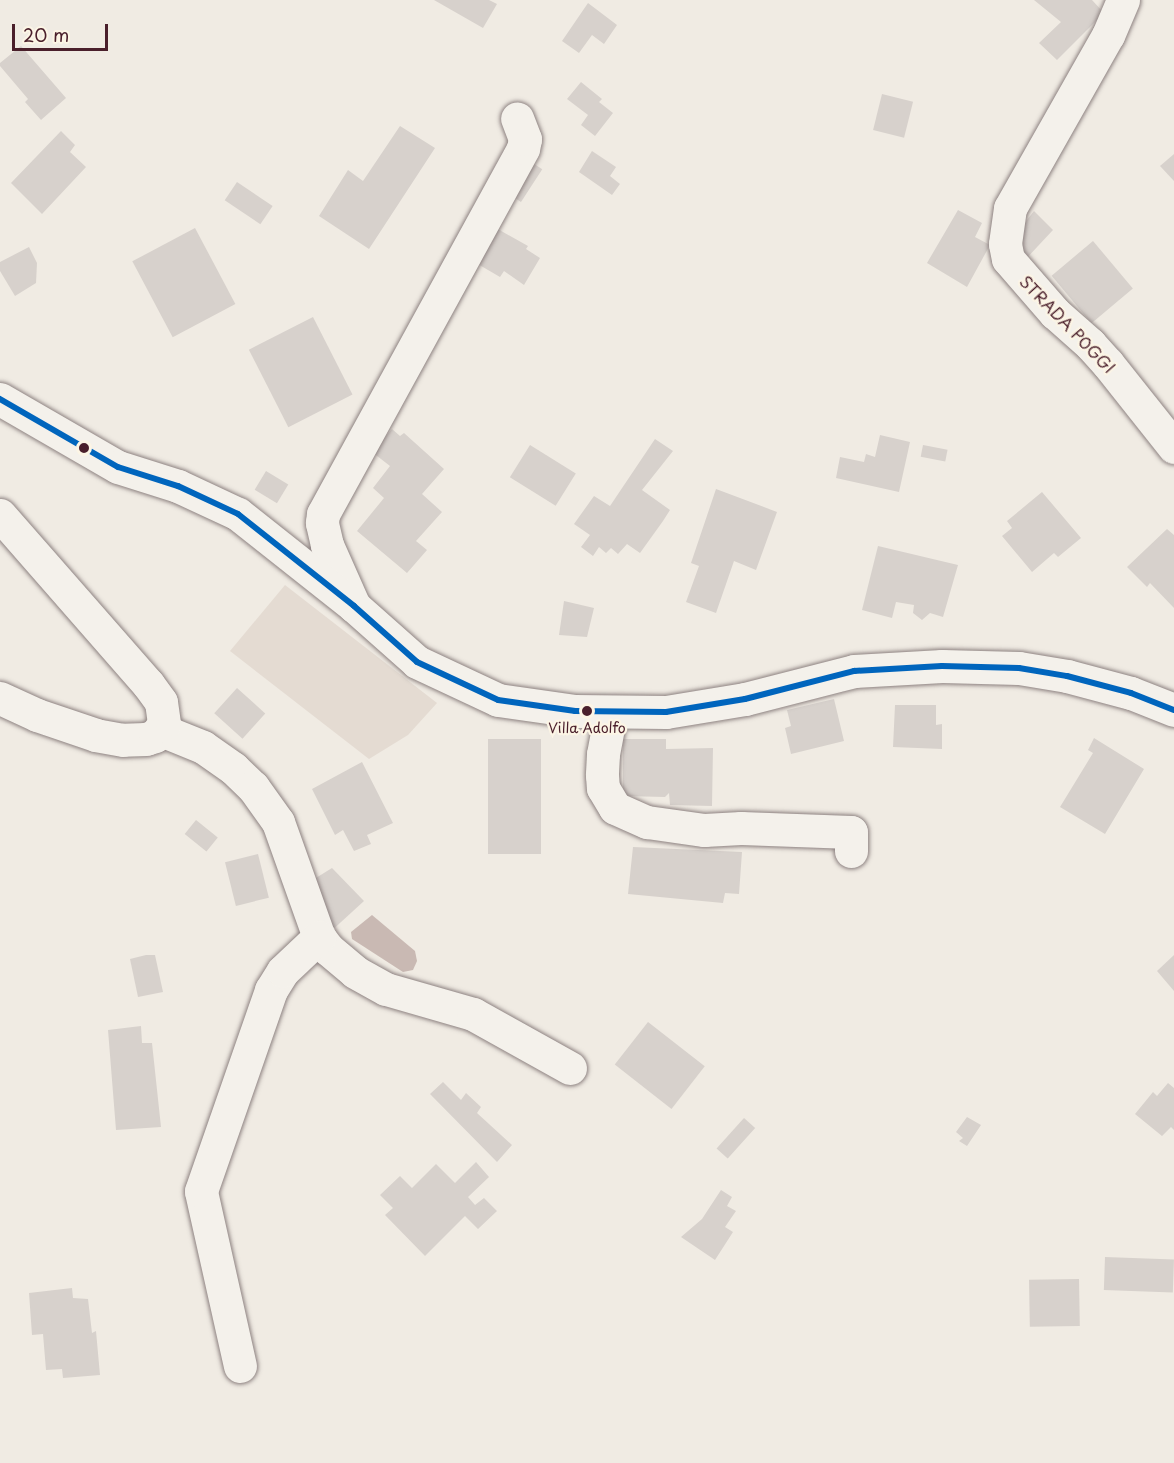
<!DOCTYPE html>
<html>
<head>
<meta charset="utf-8">
<style>
	body { margin:0 }
	#map { position:relative; width:1174px; height:1463px; overflow:hidden; background:#f0ebe3; font-family:"Playpen Sans",sans-serif }
	div>[style] { position:absolute }
	[style*='--x'] { left:calc(var(--x)*1px); top:calc(var(--y)*1px); width:calc(var(--w)*1px); rotate:calc(var(--a)*1deg) }
	.green>* { inset:0; background:#e4dbd2 }
	.water>* { inset:0; background:#c9b9b3 }
	.building>* { inset:0; background:#d7d1cc; transform-origin:0 0 }
	.roads { filter:drop-shadow(0 0 2px #8d8281) drop-shadow(0 0 2px #8d8281) }
	.minor>* { height:33px; margin:-16.5px; padding:0 16.5px; transform-origin:16.5px; border-radius:16.5px; background:#f4f1eb }
	.major>* { height:33px; margin:-16.5px; padding:0 16.5px; transform-origin:16.5px; border-radius:16.5px; background:#f4f1eb }
	.bus-1>* { height:6px; margin:-3px; padding:0 3px; transform-origin:3px; border-radius:3px; background:#0065bd }
	.dots>* { width:16px; height:16px; translate:-50% -50%; box-sizing:border-box; border:3px solid #fcf5e5; border-radius:50% }
	span { translate:-50% -50%; white-space:nowrap; text-align:center; line-height:1.15; -webkit-text-stroke:4.5px #fcf5e5; paint-order:stroke }
	.bus-label { font-size:14px; color:#4a1f2b }
	.street-label { font-size:16px; color:#4a1f2b }
	.scale { position:absolute; left:12px; top:24px; width:96px; height:27px; box-sizing:border-box; border:3px solid #4a1f2b; border-top:0; padding-left:8px; font-size:18px; line-height:21px; white-space:nowrap; color:#4a1f2b; -webkit-text-stroke:4px #fcf5e5; paint-order:stroke }
</style>
</head>
<body>
<div id="map">
	<div class="green">
		<div style="clip-path:polygon(285px 585px,437px 703px,408px 735px,369px 759px,230px 651px)"></div>
	</div>
	<div class="water">
		<div style="clip-path:polygon(372px 915px,415px 951px,417px 961px,413px 970px,403px 972px,352px 939px,351px 932px)"></div>
	</div>
	<div class="building">
		<div style="clip-path:polygon(434px 0,489px 0,497px 4px,483px 28px)"></div>
		<div style="clip-path:polygon(1034px 0,1092px 0,1104px 13px,1057px 60px,1039px 43px,1061px 22px)"></div>
		<div style="clip-path:polygon(588px 3px,617px 25px,604px 44px,592px 35px,579px 53px,562px 41px)"></div>
		<div style="clip-path:polygon(21px 46px,66px 98px,41px 120px,25px 102px,28px 99px,0 66px,0 63px)"></div>
		<div style="clip-path:polygon(581px 82px,602px 99px,599px 102px,613px 113px,595px 136px,581px 125px,588px 115px,567px 99px)"></div>
		<div style="left:882px;top:94px;width:32px;height:37px;rotate:14deg"></div>
		<div style="clip-path:polygon(400px 126px,435px 148px,369px 249px,319px 216px,348px 170px,363px 181px)"></div>
		<div style="clip-path:polygon(61px 131px,75px 145px,70px 152px,86px 167px,42px 214px,11px 183px)"></div>
		<div style="clip-path:polygon(592px 151px,616px 167px,610px 176px,620px 184px,612px 195px,579px 172px)"></div>
		<div style="clip-path:polygon(1174px 154px,1174px 181px,1160px 166px)"></div>
		<div style="left:528px;top:160px;width:17px;height:39px;rotate:33deg"></div>
		<div style="left:237px;top:182px;width:43px;height:22px;rotate:34deg"></div>
		<div style="clip-path:polygon(958px 210px,982px 223px,975px 237px,990px 245px,967px 287px,927px 263px)"></div>
		<div style="clip-path:polygon(1034px 211px,1053px 230px,1024px 261px,1017px 233px)"></div>
		<div style="left:195px;top:228px;width:86px;height:71px;rotate:62deg"></div>
		<div style="clip-path:polygon(496px 228px,528px 246px,526px 249px,540px 258px,524px 285px,504px 271px,500px 277px,476px 263px)"></div>
		<div style="left:1093px;top:241px;width:62px;height:54px;rotate:50deg"></div>
		<div style="clip-path:polygon(29px 247px,37px 263px,36px 283px,15px 296px,0 271px,0 262px)"></div>
		<div style="left:313px;top:317px;width:87px;height:72px;rotate:63deg"></div>
		<div style="clip-path:polygon(392px 429px,400px 436px,404px 433px,444px 469px,422px 494px,442px 512px,416px 541px,427px 550px,407px 573px,357px 531px,384px 498px,373px 488px,390px 466px,372px 452px)"></div>
		<div style="clip-path:polygon(880px 435px,910px 442px,899px 492px,836px 478px,840px 457px,864px 462px,866px 454px,875px 457px)"></div>
		<div style="clip-path:polygon(655px 439px,673px 451px,642px 490px,670px 510px,663px 521px,640px 553px,627px 544px,618px 554px,611px 548px,606px 553px,599px 547px,593px 556px,581px 547px,590px 535px,574px 524px,594px 496px,610px 506px)"></div>
		<div style="left:530px;top:445px;width:54px;height:38px;rotate:32deg"></div>
		<div style="left:923px;top:445px;width:25px;height:12px;rotate:11deg"></div>
		<div style="left:266px;top:471px;width:26px;height:22px;rotate:31deg"></div>
		<div style="clip-path:polygon(716px 489px,777px 512px,756px 570px,734px 561px,716px 613px,686px 602px,699px 566px,691px 563px)"></div>
		<div style="clip-path:polygon(1042px 492px,1081px 538px,1058px 557px,1054px 553px,1032px 572px,1002px 536px,1012px 528px,1007px 521px)"></div>
		<div style="clip-path:polygon(1167px 529px,1174px 535px,1174px 608px,1150px 583px,1147px 587px,1127px 567px)"></div>
		<div style="clip-path:polygon(878px 546px,958px 565px,943px 617px,930px 613px,922px 620px,913px 613px,914px 605px,896px 602px,892px 618px,862px 610px)"></div>
		<div style="clip-path:polygon(564px 601px,594px 608px,587px 637px,559px 635px)"></div>
		<div style="left:237px;top:688px;width:38px;height:34px;rotate:42deg"></div>
		<div style="clip-path:polygon(834px 699px,844px 741px,791px 754px,785px 728px,791px 726px,787px 710px)"></div>
		<div style="clip-path:polygon(895px 705px,936px 705px,936px 725px,942px 724px,942px 749px,893px 747px)"></div>
		<div style="clip-path:polygon(1094px 738px,1144px 769px,1105px 834px,1060px 807px,1093px 753px,1088px 750px)"></div>
		<div style="left:488px;top:739px;width:53px;height:115px"></div>
		<div style="clip-path:polygon(623px 739px,666px 739px,666px 749px,713px 748px,712px 806px,670px 805px,669px 793px,665px 797px,623px 796px)"></div>
		<div style="clip-path:polygon(362px 762px,393px 823px,367px 835px,371px 844px,354px 851px,343px 830px,335px 835px,312px 789px)"></div>
		<div style="left:196px;top:820px;width:28px;height:18px;rotate:39deg"></div>
		<div style="clip-path:polygon(633px 847px,742px 852px,739px 894px,725px 893px,723px 903px,628px 894px)"></div>
		<div style="left:258px;top:854px;width:45px;height:34px;rotate:76deg"></div>
		<div style="clip-path:polygon(332px 868px,364px 901px,329px 933px,311px 881px)"></div>
		<div style="clip-path:polygon(146px 955px,155px 955px,163px 992px,138px 997px,130px 959px)"></div>
		<div style="clip-path:polygon(1174px 955px,1174px 991px,1157px 971px)"></div>
		<div style="left:648px;top:1022px;width:72px;height:54px;rotate:38deg"></div>
		<div style="clip-path:polygon(141px 1026px,142px 1043px,152px 1043px,161px 1127px,116px 1130px,108px 1030px)"></div>
		<div style="clip-path:polygon(443px 1082px,461px 1100px,466px 1093px,481px 1107px,477px 1113px,512px 1145px,497px 1162px,430px 1094px)"></div>
		<div style="clip-path:polygon(1168px 1083px,1174px 1088px,1174px 1130px,1171px 1127px,1162px 1136px,1135px 1114px,1153px 1092px,1157px 1096px)"></div>
		<div style="clip-path:polygon(967px 1117px,981px 1125px,967px 1146px,959px 1141px,963px 1138px,956px 1132px)"></div>
		<div style="left:744px;top:1118px;width:15px;height:41px;rotate:42deg"></div>
		<div style="clip-path:polygon(476px 1162px,489px 1177px,468px 1197px,475px 1205px,484px 1198px,497px 1211px,478px 1229px,465px 1216px,425px 1256px,385px 1215px,393px 1208px,380px 1195px,400px 1176px,412px 1188px,436px 1164px,455px 1183px)"></div>
		<div style="clip-path:polygon(721px 1190px,732px 1197px,727px 1206px,736px 1211px,725px 1227px,733px 1232px,715px 1260px,681px 1237px,702px 1219px)"></div>
		<div style="left:1105px;top:1257px;width:69px;height:33px;rotate:2deg"></div>
		<div style="left:1079px;top:1279px;width:47px;height:50px;rotate:89deg"></div>
		<div style="clip-path:polygon(72px 1288px,73px 1298px,88px 1299px,92px 1333px,96px 1331px,100px 1375px,63px 1378px,62px 1369px,46px 1370px,43px 1334px,32px 1335px,29px 1293px)"></div>
	</div>
	<div class="roads">
		<div class="minor">
			<div style="--x:1123;--y:0;--w:38;--a:113"></div>
			<div style="--x:1108;--y:35;--w:199;--a:119.5"></div>
			<div style="--x:1010;--y:208;--w:36;--a:98"></div>
			<div style="--x:1005;--y:244;--w:15;--a:79"></div>
			<div style="--x:1008;--y:259;--w:72;--a:49"></div>
			<div style="--x:1055;--y:313;--w:47;--a:41.5"></div>
			<div style="--x:1090;--y:344;--w:27;--a:48"></div>
			<div style="--x:1108;--y:364;--w:106;--a:51.5"></div>
			<div style="--x:354;--y:606;--w:67;--a:-113.9"></div>
			<div style="--x:327;--y:545;--w:23;--a:-103"></div>
			<div style="--x:322;--y:523;--w:9;--a:-84"></div>
			<div style="--x:323;--y:514;--w:417;--a:-61.3"></div>
			<div style="--x:523;--y:148;--w:9;--a:-77"></div>
			<div style="--x:525;--y:139;--w:22;--a:-111"></div>
			<div style="--x:611;--y:712;--w:43;--a:100.8"></div>
			<div style="--x:603;--y:754;--w:21;--a:93"></div>
			<div style="--x:602;--y:775;--w:13;--a:86"></div>
			<div style="--x:603;--y:788;--w:23;--a:59"></div>
			<div style="--x:615;--y:808;--w:35;--a:24"></div>
			<div style="--x:647;--y:822;--w:58;--a:8"></div>
			<div style="--x:704;--y:830;--w:37;--a:-3"></div>
			<div style="--x:741;--y:828;--w:110;--a:2.1"></div>
			<div style="--x:851;--y:832;--w:19;--a:90"></div>
			<div style="--x:161;--y:730;--w:45;--a:22"></div>
			<div style="--x:203;--y:747;--w:37;--a:35"></div>
			<div style="--x:233;--y:768;--w:28;--a:44"></div>
			<div style="--x:253;--y:787;--w:43;--a:54.5"></div>
			<div style="--x:278;--y:822;--w:122;--a:70.4"></div>
			<div style="--x:319;--y:937;--w:15;--a:53"></div>
			<div style="--x:328;--y:949;--w:35;--a:40"></div>
			<div style="--x:355;--y:972;--w:35;--a:29"></div>
			<div style="--x:386;--y:989;--w:91;--a:16"></div>
			<div style="--x:473;--y:1014;--w:111;--a:29.1"></div>
			<div style="--x:240;--y:1366;--w:179;--a:-102.6"></div>
			<div style="--x:201;--y:1191;--w:213;--a:-70.8"></div>
			<div style="--x:271;--y:990;--w:22;--a:-58"></div>
			<div style="--x:283;--y:971;--w:50;--a:-43.4"></div>
		</div>
		<div class="major">
			<div style="--x:0;--y:399;--w:136;--a:30"></div>
			<div style="--x:118;--y:467;--w:63;--a:17.6"></div>
			<div style="--x:178;--y:486;--w:66;--a:25"></div>
			<div style="--x:238;--y:514;--w:148;--a:38.4"></div>
			<div style="--x:354;--y:606;--w:84;--a:41.6"></div>
			<div style="--x:417;--y:662;--w:89;--a:25.1"></div>
			<div style="--x:498;--y:700;--w:78;--a:8.1"></div>
			<div style="--x:575;--y:711;--w:91;--a:0.6"></div>
			<div style="--x:666;--y:712;--w:80;--a:-9.3"></div>
			<div style="--x:745;--y:699;--w:113;--a:-14.4"></div>
			<div style="--x:854;--y:671;--w:88;--a:-3.3"></div>
			<div style="--x:942;--y:666;--w:77;--a:1.5"></div>
			<div style="--x:1019;--y:668;--w:49;--a:9.5"></div>
			<div style="--x:1067;--y:676;--w:66;--a:14.9"></div>
			<div style="--x:1131;--y:693;--w:46;--a:21.6"></div>
			<div style="--x:0;--y:515;--w:225;--a:48.8"></div>
			<div style="--x:148;--y:684;--w:22;--a:54"></div>
			<div style="--x:161;--y:702;--w:22;--a:82"></div>
			<div style="--x:164;--y:724;--w:15;--a:127"></div>
			<div style="--x:155;--y:736;--w:9;--a:162"></div>
			<div style="--x:146;--y:739;--w:23;--a:178"></div>
			<div style="--x:123;--y:740;--w:27;--a:-170"></div>
			<div style="--x:96;--y:735;--w:62;--a:-161.3"></div>
			<div style="--x:37;--y:715;--w:41;--a:-155.3"></div>
		</div>
	</div>
	<div class="bus-1">
		<div style="--x:0;--y:399;--w:136;--a:30"></div>
		<div style="--x:118;--y:467;--w:63;--a:17.6"></div>
		<div style="--x:178;--y:486;--w:66;--a:25"></div>
		<div style="--x:238;--y:514;--w:148;--a:38.4"></div>
		<div style="--x:354;--y:606;--w:84;--a:41.6"></div>
		<div style="--x:417;--y:662;--w:89;--a:25.1"></div>
		<div style="--x:498;--y:700;--w:78;--a:8.1"></div>
		<div style="--x:575;--y:711;--w:91;--a:0.6"></div>
		<div style="--x:666;--y:712;--w:80;--a:-9.3"></div>
		<div style="--x:745;--y:699;--w:113;--a:-14.4"></div>
		<div style="--x:854;--y:671;--w:88;--a:-3.3"></div>
		<div style="--x:942;--y:666;--w:77;--a:1.5"></div>
		<div style="--x:1019;--y:668;--w:49;--a:9.5"></div>
		<div style="--x:1067;--y:676;--w:66;--a:14.9"></div>
		<div style="--x:1131;--y:693;--w:46;--a:21.6"></div>
	</div>
	<div class="dots">
		<div style="left:84px;top:448px;background:#4a1f2b"></div>
		<div style="left:587px;top:711px;background:#4a1f2b"></div>
	</div>
	<div class="bus-label">
		<span style="left:587px;top:728px">Villa Adolfo</span>
	</div>
	<div class="street-label">
		<span style="left:1068px;top:324px;rotate:46deg">STRADA POGGI</span>
	</div>
	<div class="scale">20 m</div>
</div>
</body>
</html>
